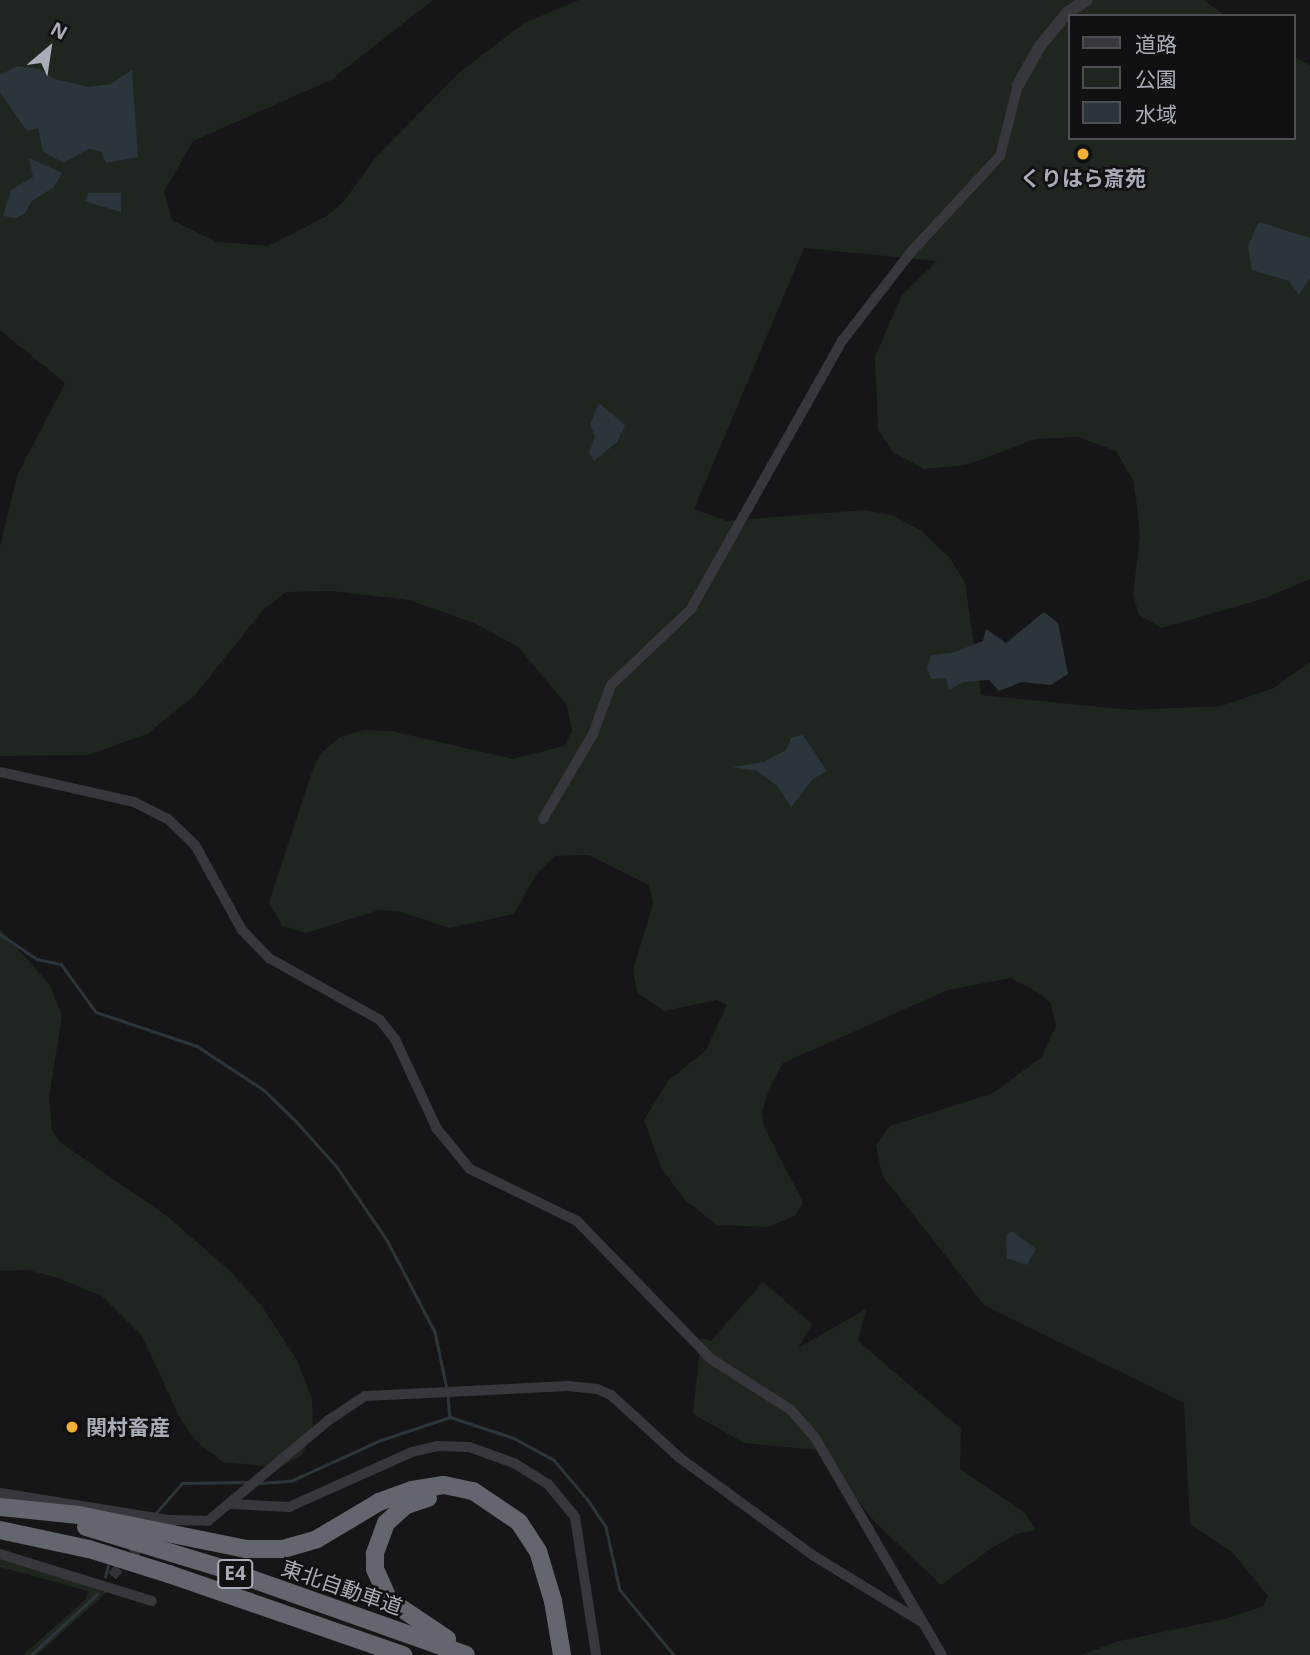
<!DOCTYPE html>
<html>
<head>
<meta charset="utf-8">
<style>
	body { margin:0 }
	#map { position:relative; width:1310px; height:1655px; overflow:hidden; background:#161618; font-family:"Open Sans","Noto Sans JP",sans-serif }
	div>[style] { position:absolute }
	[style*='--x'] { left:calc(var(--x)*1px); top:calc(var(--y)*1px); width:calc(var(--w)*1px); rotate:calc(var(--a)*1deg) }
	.green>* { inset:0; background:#1e261f }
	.water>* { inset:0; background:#2c353c }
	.stream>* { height:2.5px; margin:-1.25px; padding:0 1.25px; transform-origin:1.25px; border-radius:1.25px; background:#2c353c }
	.minor-tunnel>* { height:10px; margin-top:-5px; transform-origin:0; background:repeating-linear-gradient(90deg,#333438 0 10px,transparent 0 15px) }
	.minor>* { height:10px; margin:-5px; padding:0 5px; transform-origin:5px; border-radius:5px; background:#37383d }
	.tertiary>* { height:12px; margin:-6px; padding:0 6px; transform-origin:6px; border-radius:6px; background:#37383d }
	.motorway>* { height:18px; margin:-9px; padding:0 9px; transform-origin:9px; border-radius:9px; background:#63666e }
	.dots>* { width:19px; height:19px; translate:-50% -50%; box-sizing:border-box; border:4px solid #111113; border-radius:50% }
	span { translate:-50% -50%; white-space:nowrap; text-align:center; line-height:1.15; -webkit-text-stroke:5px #111113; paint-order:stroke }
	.shield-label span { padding:2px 5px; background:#111113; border:2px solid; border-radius:5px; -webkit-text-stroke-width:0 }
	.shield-label { font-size:19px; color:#a8adb8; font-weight:700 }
	.poi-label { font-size:21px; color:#a8adb8; font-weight:700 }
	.left { translate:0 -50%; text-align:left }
	.street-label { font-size:21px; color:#a8adb8 }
	.legend { position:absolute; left:1068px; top:14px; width:228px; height:126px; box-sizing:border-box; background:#111113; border:2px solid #4d4f55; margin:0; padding:9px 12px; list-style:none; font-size:21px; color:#a8adb8 }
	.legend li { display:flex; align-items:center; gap:14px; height:35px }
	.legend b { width:35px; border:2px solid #4d4f55 }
	.north { position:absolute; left:14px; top:14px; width:70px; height:70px; -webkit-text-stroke:5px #111113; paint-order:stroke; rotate:29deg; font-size:19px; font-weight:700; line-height:28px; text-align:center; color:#a8adb8 }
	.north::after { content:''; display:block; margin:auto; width:24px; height:32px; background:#a8adb8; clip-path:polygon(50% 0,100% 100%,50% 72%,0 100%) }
</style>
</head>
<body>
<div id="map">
	<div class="green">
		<div style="clip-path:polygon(0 0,433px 0,331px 80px,193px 141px,164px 192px,172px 220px,217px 242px,268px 246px,327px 216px,344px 201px,375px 158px,460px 72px,524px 23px,579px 0,1203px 0,1226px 16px,1070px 16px,1070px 138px,1294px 138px,1294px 57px,1310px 65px,1310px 579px,1266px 598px,1162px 628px,1139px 615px,1133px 595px,1140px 535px,1136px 499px,1133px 480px,1116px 451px,1079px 437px,1035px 439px,966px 465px,924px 469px,893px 452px,878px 430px,875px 357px,902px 295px,937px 261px,804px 248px,694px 509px,727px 521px,864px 510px,892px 515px,920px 530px,949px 557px,965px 582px,981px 695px,1131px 710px,1221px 706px,1274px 688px,1310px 662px,1310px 1655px,1081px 1655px,1119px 1641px,1225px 1619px,1263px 1606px,1268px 1596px,1232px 1552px,1190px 1524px,1184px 1403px,985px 1306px,882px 1175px,876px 1145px,890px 1126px,991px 1094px,1041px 1058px,1056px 1026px,1051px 1004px,1042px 995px,1011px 978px,948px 990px,783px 1063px,769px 1089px,762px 1112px,764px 1127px,803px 1202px,796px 1215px,769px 1227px,717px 1225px,684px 1199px,661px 1167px,644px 1120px,668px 1081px,706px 1050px,727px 1005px,717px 1000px,664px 1011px,637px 992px,633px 970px,653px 904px,649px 885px,589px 855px,555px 856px,537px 873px,514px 914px,449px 928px,401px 912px,379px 910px,306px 933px,282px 926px,269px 902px,313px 769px,321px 753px,340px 737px,364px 730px,391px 731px,513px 759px,564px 746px,572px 731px,567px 705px,518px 647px,474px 623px,409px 600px,331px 591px,286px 592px,263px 610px,194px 696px,147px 734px,88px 755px,0 756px,0 547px,17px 476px,65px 383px,0 330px)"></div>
		<div style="clip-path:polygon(0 929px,50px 985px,62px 1016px,49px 1097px,52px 1130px,60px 1142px,168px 1217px,229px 1270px,261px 1305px,297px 1360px,312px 1399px,313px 1432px,302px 1455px,279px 1468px,223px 1462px,196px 1441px,179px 1416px,142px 1336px,102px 1296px,58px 1278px,28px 1270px,0 1271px)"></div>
		<div style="clip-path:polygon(763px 1282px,812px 1324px,798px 1348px,866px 1309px,858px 1341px,961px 1429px,960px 1469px,1025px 1513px,1036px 1530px,1017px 1534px,993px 1547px,941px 1585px,875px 1522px,818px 1450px,744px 1443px,693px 1414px,701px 1338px,711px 1341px)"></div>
		<div style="clip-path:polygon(0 1559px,108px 1591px,37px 1655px,23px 1655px,86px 1599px,88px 1591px,0 1567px)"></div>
	</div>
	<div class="water">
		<div style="clip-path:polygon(17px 66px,40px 69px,54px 79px,89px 87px,111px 84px,132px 70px,138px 157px,106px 163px,101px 151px,88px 149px,64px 163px,43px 152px,38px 128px,27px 131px,0 92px,0 75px)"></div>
		<div style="clip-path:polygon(29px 158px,62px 173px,54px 187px,32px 201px,25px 213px,16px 218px,3px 216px,11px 190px,33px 177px)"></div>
		<div style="clip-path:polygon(89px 193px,121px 193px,121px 212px,84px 201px)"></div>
		<div style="clip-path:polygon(1259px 222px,1310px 238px,1310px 278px,1299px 295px,1289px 281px,1252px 270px,1248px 246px)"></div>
		<div style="clip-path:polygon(599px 403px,625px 425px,617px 442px,594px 461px,589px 453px,595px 437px,590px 424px)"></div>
		<div style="clip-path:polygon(1044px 612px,1058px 623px,1068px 674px,1051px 685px,1022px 682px,999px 691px,989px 680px,964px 682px,949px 690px,946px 678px,931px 679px,927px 667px,931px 655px,952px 653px,983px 641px,986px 629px,1006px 643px)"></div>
		<div style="clip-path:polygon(803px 735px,827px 771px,813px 779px,791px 807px,777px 786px,757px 771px,732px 767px,764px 762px,786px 750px,791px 738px)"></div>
		<div style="clip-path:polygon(1012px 1231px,1036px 1249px,1027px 1265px,1007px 1258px,1006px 1236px)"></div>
	</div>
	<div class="stream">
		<div style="--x:0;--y:934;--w:45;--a:34"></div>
		<div style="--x:37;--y:959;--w:25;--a:12"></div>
		<div style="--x:61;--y:964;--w:59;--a:53.9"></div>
		<div style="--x:96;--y:1012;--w:107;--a:18.6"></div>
		<div style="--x:197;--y:1046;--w:80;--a:33.3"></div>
		<div style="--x:264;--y:1090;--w:45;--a:44.1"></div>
		<div style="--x:296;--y:1121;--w:62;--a:48.3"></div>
		<div style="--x:337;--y:1167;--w:88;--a:55.6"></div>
		<div style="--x:387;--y:1240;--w:104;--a:62.4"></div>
		<div style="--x:435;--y:1332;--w:58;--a:78.1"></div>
		<div style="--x:448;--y:1396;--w:21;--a:85"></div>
		<div style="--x:259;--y:1483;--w:32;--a:-4"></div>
		<div style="--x:291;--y:1481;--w:99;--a:-24.5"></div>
		<div style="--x:381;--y:1440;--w:73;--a:-18.4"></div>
		<div style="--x:450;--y:1417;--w:67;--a:18.2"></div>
		<div style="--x:514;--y:1438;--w:46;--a:28.8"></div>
		<div style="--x:554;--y:1460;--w:52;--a:49.6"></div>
		<div style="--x:588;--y:1500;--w:32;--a:56"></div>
		<div style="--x:606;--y:1527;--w:65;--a:77.5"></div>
		<div style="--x:620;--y:1590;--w:85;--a:50.3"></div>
		<div style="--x:155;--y:1514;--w:41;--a:-48.9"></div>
		<div style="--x:182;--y:1483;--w:67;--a:-0.9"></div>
		<div style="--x:105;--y:1577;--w:11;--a:-75"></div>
		<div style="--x:31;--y:1655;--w:90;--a:-42.7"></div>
	</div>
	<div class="minor-tunnel">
		<div style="--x:112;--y:1576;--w:45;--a:-46.8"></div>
	</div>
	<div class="minor">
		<div style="--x:0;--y:772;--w:137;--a:12.6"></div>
		<div style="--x:134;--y:802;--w:38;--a:27"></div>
		<div style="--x:168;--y:819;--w:37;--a:44"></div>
		<div style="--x:195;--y:845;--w:97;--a:61.1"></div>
		<div style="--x:242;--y:930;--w:39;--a:46"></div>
		<div style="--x:269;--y:958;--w:127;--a:29.2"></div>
		<div style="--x:380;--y:1020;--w:24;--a:52"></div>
		<div style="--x:395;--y:1039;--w:99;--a:65"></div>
		<div style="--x:437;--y:1129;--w:52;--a:50.5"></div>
		<div style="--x:470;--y:1169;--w:119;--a:25.9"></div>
		<div style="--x:577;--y:1221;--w:192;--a:45.8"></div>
		<div style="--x:711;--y:1359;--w:95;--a:32.5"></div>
		<div style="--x:791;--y:1410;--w:35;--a:49"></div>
		<div style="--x:814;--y:1436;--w:254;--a:59.7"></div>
		<div style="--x:543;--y:819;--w:99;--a:-59.5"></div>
		<div style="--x:593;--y:734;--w:52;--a:-69.8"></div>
		<div style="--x:611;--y:685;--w:110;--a:-43.5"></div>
		<div style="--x:691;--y:609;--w:308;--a:-60.6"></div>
		<div style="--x:842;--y:341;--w:113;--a:-52.2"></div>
		<div style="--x:911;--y:252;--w:131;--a:-47.2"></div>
		<div style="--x:1000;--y:156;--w:73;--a:-75.8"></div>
		<div style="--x:0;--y:1493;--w:171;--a:9.1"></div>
		<div style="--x:169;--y:1520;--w:39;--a:1"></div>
		<div style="--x:208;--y:1521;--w:158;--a:-39.9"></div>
		<div style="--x:329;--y:1420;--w:43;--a:-33.7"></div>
		<div style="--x:365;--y:1396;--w:203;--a:-2.8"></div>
		<div style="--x:568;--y:1386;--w:29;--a:6"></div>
		<div style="--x:597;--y:1389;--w:15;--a:23"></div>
		<div style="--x:611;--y:1395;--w:93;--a:42.4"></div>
		<div style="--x:680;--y:1458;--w:166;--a:36.2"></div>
		<div style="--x:814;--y:1556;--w:124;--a:31.5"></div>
		<div style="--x:231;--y:1504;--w:58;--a:3"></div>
		<div style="--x:289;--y:1507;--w:135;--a:-24.1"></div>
		<div style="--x:412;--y:1452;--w:26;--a:-13"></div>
		<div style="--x:437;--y:1446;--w:32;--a:2"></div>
		<div style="--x:469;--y:1447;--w:48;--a:19.6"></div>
		<div style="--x:514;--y:1463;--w:40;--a:32"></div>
		<div style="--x:548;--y:1484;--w:43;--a:50.7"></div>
		<div style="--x:575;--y:1517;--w:140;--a:81.3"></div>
		<div style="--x:0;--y:1554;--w:159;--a:17.2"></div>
	</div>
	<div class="tertiary">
		<div style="--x:1018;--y:85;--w:45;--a:-60.6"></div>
		<div style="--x:1040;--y:46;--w:44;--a:-50.5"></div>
		<div style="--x:1068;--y:12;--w:22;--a:-32"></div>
	</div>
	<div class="motorway">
		<div style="--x:428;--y:1498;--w:23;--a:162"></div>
		<div style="--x:406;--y:1505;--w:27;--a:138"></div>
		<div style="--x:386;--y:1523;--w:33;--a:110"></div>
		<div style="--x:375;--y:1554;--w:15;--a:90"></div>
		<div style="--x:375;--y:1569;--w:34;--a:66"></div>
		<div style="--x:389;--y:1600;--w:70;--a:33.9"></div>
		<div style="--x:0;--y:1507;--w:79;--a:5.8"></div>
		<div style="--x:79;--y:1515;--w:170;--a:11.5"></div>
		<div style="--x:246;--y:1549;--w:37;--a:0"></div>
		<div style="--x:283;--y:1549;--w:35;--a:-16"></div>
		<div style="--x:317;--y:1539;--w:72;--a:-30.8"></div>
		<div style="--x:379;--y:1502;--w:35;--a:-20"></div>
		<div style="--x:412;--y:1490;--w:32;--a:-9"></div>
		<div style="--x:444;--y:1485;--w:30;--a:12"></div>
		<div style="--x:473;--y:1491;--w:55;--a:34"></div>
		<div style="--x:519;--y:1522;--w:35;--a:57"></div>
		<div style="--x:538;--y:1551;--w:52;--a:73.3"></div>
		<div style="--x:553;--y:1601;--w:55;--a:80.5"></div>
		<div style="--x:86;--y:1527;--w:135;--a:16.8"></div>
		<div style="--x:215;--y:1566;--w:266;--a:19.5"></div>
		<div style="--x:0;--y:1530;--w:91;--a:12.1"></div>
		<div style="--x:89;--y:1549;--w:84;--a:17.4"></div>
		<div style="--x:169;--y:1574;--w:248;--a:19.1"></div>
	</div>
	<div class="dots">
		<div style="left:1083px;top:154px;background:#f2b134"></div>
		<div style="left:72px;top:1427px;background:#f2b134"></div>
	</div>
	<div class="shield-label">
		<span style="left:235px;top:1574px">E4</span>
	</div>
	<div class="poi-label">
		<span style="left:1083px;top:178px">くりはら斎苑</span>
		<span class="left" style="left:86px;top:1427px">関村畜産</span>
	</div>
	<div class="street-label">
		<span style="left:342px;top:1587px;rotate:19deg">東北自動車道</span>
	</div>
	<ul class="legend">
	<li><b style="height:9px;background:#37383d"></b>道路</li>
	<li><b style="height:19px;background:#1e261f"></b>公園</li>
	<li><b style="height:19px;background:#2c353c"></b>水域</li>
	</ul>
	<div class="north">N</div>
</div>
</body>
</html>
